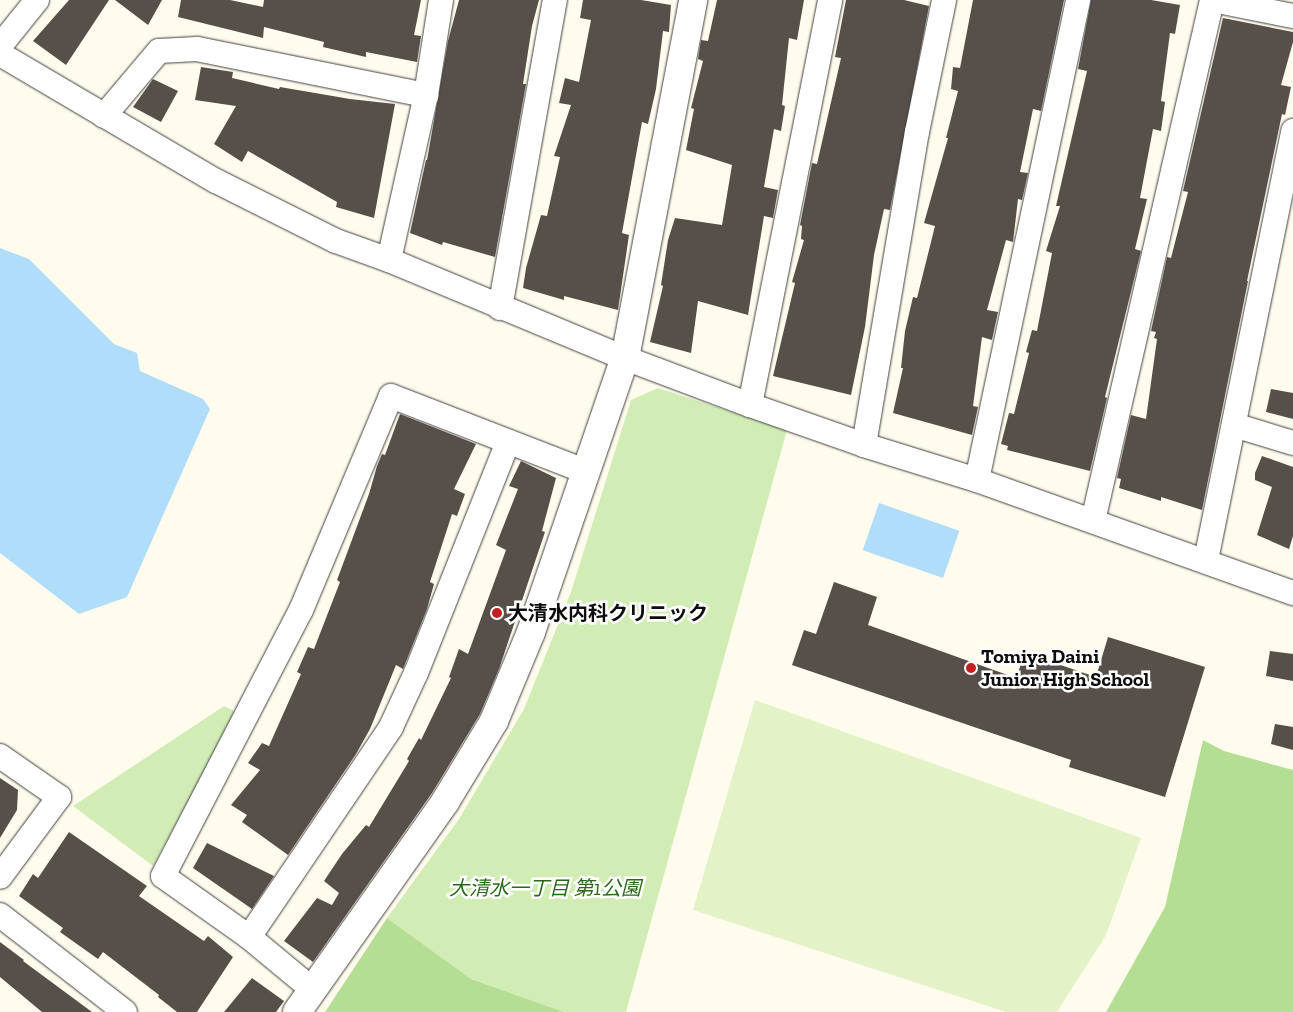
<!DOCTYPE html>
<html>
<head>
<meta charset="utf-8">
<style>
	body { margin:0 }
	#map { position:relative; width:1293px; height:1012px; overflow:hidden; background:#fffcee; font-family:"Zilla Slab","Noto Sans JP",serif }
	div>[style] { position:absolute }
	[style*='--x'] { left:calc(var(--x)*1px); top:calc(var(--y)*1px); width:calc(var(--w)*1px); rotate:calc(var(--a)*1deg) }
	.green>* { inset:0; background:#d1ecb5 }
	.forest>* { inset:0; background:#b4de93 }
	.pitch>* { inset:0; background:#e3f3c7 }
	.water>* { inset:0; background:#afddfa; transform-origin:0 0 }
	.building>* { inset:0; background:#574f49 }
	.roads { filter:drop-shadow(0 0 1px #404040) drop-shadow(0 0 1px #404040) }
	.minor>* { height:24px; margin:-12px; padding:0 12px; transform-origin:12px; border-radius:12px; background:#fff }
	.tertiary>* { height:28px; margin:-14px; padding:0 14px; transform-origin:14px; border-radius:14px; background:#fff }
	.dots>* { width:14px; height:14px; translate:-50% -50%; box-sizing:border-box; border:2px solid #fff; border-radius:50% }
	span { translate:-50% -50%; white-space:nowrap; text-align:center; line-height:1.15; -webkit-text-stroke:5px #fff; paint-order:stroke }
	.poi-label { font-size:20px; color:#0d0d0d; font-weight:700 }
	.left { translate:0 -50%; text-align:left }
	.park-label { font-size:20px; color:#296a19; font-style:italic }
</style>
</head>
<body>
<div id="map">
	<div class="green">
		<div style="clip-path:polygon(658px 388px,787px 430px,626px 1012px,564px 1012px,471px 979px,387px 918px,459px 819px,524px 709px,571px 592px,631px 400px)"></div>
		<div style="clip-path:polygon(224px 706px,236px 712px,153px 866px,73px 806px)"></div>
	</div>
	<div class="forest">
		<div style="clip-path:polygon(1203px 740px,1224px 751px,1293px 770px,1293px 1012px,1106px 1012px,1165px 907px)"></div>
		<div style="clip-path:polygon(387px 918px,471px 979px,564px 1012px,325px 1012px)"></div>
	</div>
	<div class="pitch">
		<div style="clip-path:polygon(755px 700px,1141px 838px,1106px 935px,1057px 1012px,1006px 1012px,693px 910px)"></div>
	</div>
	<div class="water">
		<div style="clip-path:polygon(0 248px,29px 259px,114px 344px,137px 353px,140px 371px,203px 399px,210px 409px,127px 597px,79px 614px,0 553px)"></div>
		<div style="left:879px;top:503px;width:85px;height:50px;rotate:19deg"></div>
	</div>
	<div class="building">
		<div style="clip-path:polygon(69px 0,109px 0,66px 65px,33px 41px)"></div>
		<div style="clip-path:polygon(115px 0,162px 0,148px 25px)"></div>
		<div style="clip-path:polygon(181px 0,230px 0,263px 7px,264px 0,421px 0,414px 35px,421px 36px,417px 62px,366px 52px,366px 57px,323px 47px,324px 42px,264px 27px,263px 38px,178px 17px)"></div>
		<div style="clip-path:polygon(459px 0,539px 0,532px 26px,523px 84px,526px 84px,495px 257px,443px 242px,442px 245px,410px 233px,426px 160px,427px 160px,448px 41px)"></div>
		<div style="clip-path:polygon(583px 0,641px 0,671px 5px,669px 32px,663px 31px,656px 89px,648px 124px,642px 122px,622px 233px,629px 235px,618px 310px,564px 296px,564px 300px,523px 288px,526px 268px,541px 215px,547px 216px,560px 157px,554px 156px,571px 105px,559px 103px,565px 78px,579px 82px,591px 20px,580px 18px)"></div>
		<div style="clip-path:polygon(717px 0,804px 0,797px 40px,789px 38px,782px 105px,785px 106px,781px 131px,774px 129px,764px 187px,778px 190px,773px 218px,764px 216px,748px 315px,698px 301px,691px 353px,650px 342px,663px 286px,661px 285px,668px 240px,675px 218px,722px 225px,732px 165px,686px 150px,694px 109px,691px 108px,703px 61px,698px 59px,701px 40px,708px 41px)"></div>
		<div style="clip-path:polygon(846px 0,904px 0,929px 6px,890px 210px,884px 209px,874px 255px,865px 327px,851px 395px,773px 376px,795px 283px,792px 282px,804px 240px,801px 239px,802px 226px,800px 225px,812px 163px,817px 164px,841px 58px,835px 57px)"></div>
		<div style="clip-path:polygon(973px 0,1064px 0,1041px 111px,1033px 109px,1020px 172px,1028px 173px,1022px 200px,1018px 199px,1013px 242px,1006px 240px,987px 310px,998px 312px,992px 340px,982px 337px,973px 406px,978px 407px,972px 435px,893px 413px,903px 368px,901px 368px,905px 331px,913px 297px,917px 298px,935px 226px,924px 223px,948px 138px,946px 138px,958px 91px,951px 89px,953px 67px,960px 68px)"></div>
		<div style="clip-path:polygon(1091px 0,1151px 0,1180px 5px,1175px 34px,1170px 33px,1161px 101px,1165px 102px,1161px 131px,1153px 129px,1140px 198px,1147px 199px,1135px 249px,1141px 251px,1105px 397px,1107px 398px,1090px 471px,1007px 450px,1008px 446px,1001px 444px,1009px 413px,1014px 414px,1029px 353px,1026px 352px,1032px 330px,1037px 331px,1052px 253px,1046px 251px,1060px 206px,1056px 206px,1087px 71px,1078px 69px)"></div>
		<div style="clip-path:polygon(1223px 18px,1293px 32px,1293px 42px,1281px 85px,1291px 87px,1285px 115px,1282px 114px,1247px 281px,1248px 281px,1202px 510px,1161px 497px,1161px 501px,1119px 488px,1121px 479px,1117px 478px,1131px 415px,1146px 419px,1157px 339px,1154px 338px,1156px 332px,1151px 331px,1167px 257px,1171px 258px,1188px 192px,1183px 191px)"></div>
		<div style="clip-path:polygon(201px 67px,233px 72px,232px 78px,279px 89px,280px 87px,350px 99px,395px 104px,374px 218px,336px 207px,337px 202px,248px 151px,242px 162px,214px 144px,236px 106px,195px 100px)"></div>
		<div style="clip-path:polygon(153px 79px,178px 91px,161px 122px,133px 107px)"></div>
		<div style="clip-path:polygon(1271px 389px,1293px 393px,1293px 419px,1266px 412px)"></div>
		<div style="clip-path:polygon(400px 414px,476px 444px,454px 489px,465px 494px,457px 516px,452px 514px,430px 582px,434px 584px,427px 609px,403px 669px,396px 665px,370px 729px,356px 754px,288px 855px,242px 822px,247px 815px,231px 805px,260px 770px,248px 763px,262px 743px,269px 746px,301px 674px,297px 672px,308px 647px,314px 649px,340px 582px,337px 580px,369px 494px,377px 466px,382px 454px,385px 455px)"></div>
		<div style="clip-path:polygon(1262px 456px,1293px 467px,1293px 536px,1289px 549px,1257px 535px,1272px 487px,1255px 480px,1255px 473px)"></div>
		<div style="clip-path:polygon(521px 461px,556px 478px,542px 531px,545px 532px,499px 669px,480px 714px,432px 793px,313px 962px,284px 941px,317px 898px,332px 905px,339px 893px,324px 881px,342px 854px,366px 825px,369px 827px,409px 761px,407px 759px,419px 738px,421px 740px,451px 678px,449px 677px,459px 649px,468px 654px,506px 550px,496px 545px,518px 489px,509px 486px)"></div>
		<div style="clip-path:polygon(834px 582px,877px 597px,868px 625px,1016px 678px,1025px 653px,1096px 677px,1108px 637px,1205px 667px,1165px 797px,1069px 767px,1071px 760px,792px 665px,804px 630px,816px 634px)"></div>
		<div style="clip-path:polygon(1270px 651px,1293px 654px,1293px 681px,1266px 676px)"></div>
		<div style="clip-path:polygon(1275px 724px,1293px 727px,1293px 750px,1271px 744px)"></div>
		<div style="clip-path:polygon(0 778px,18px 790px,17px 810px,0 838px)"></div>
		<div style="clip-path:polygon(69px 832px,147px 886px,139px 896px,204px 941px,208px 936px,233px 957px,197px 1012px,177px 1012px,158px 997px,159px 995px,103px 952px,98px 959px,60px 932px,63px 928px,19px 896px,33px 874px,38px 878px)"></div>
		<div style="clip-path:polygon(207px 843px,274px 876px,252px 909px,193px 868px)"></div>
		<div style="clip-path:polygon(0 942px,24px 960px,23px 961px,92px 1012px,42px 1012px,0 977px)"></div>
		<div style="clip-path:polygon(252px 978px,284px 1001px,276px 1012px,224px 1012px)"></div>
	</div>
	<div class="roads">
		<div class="minor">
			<div style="--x:1213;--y:0;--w:82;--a:11.3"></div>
			<div style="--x:0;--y:46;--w:59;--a:-51.2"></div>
			<div style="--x:0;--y:54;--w:251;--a:30.5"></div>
			<div style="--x:216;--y:181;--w:134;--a:26.6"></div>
			<div style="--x:336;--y:241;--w:56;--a:19.7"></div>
			<div style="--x:389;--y:260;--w:256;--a:22.6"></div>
			<div style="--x:625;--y:358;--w:134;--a:20.6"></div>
			<div style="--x:750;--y:405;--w:121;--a:19.3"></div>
			<div style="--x:864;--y:445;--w:118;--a:17.2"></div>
			<div style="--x:977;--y:480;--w:336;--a:19.7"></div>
			<div style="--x:104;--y:116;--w:85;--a:-49.8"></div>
			<div style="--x:159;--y:51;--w:38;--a:-3"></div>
			<div style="--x:197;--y:49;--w:234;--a:11.4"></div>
			<div style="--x:389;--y:260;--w:169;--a:-77.4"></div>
			<div style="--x:426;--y:95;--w:96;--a:-81"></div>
			<div style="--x:500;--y:308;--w:313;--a:-79.9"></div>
			<div style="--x:750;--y:405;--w:413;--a:-78.8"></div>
			<div style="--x:1234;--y:425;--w:62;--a:17"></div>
			<div style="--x:864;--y:445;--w:317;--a:-80.4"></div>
			<div style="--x:917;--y:132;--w:135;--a:-78.4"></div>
			<div style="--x:977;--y:480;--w:491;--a:-78.1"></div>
			<div style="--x:1093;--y:521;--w:534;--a:-77.13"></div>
			<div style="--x:1206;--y:560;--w:438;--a:-78.5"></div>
			<div style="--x:0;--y:756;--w:72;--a:34.8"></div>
			<div style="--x:59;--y:797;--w:99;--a:126.4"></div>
			<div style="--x:0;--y:915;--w:158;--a:37.8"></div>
			<div style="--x:249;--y:937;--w:254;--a:-55.9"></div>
			<div style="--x:391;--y:727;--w:60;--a:-65.2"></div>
			<div style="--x:416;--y:673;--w:249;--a:-68.3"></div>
			<div style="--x:313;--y:990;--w:83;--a:-140.4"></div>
			<div style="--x:249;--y:937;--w:105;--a:-144.7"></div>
			<div style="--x:163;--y:876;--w:300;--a:-62.6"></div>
			<div style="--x:301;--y:610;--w:232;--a:-67.2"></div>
			<div style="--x:391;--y:396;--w:210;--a:21.2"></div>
		</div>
		<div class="tertiary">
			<div style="--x:297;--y:1012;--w:257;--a:-54.8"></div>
			<div style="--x:445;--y:802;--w:95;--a:-58.8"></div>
			<div style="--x:494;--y:721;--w:96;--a:-67.4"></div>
			<div style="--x:531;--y:632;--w:290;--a:-71.1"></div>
			<div style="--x:625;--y:358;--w:364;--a:-79.2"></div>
		</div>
	</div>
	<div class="dots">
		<div style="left:497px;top:613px;background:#c71c22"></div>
		<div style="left:971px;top:668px;background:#c71c22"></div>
	</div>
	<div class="poi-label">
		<span class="left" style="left:508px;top:613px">大清水内科クリニック</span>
		<span class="left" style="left:981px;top:668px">Tomiya Daini<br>Junior High School</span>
	</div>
	<div class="park-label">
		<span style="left:545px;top:888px">大清水一丁目 第1公園</span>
	</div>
</div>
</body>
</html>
